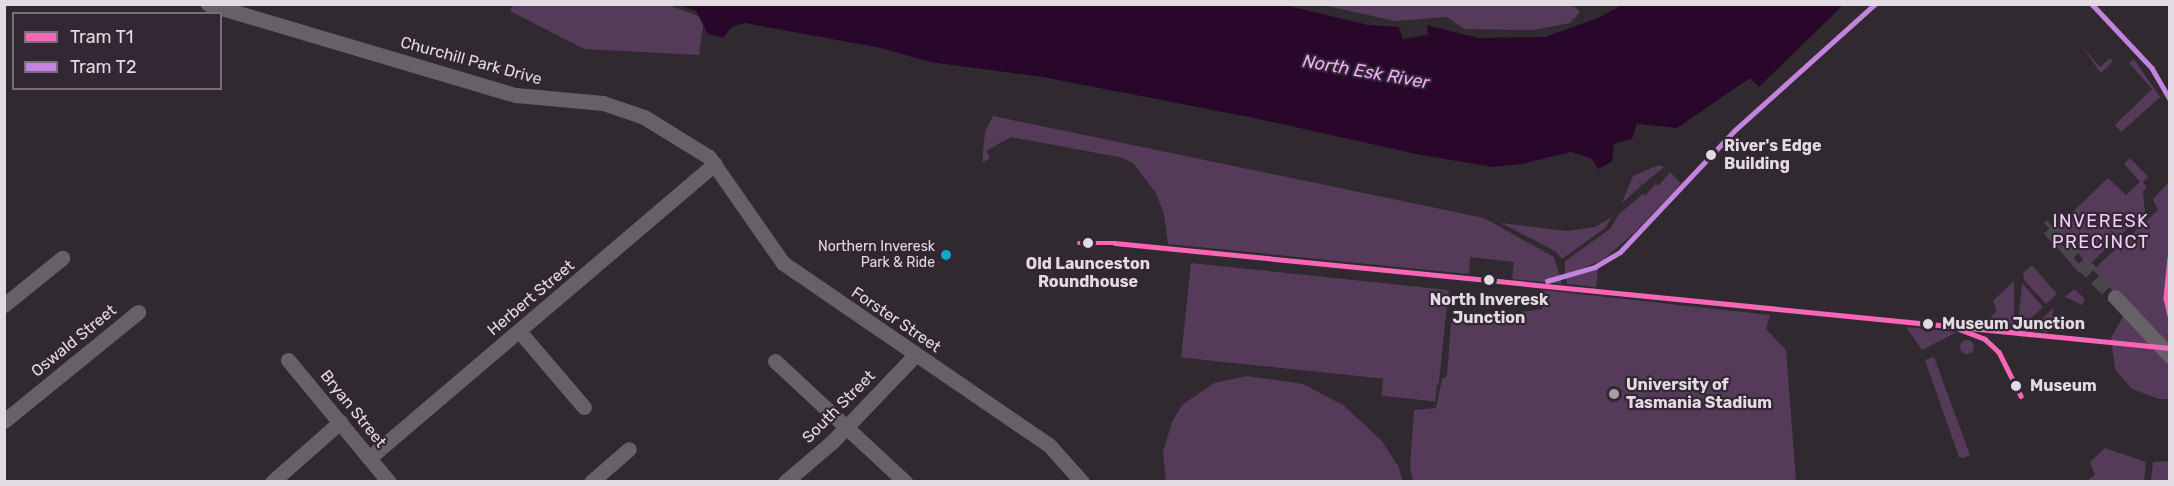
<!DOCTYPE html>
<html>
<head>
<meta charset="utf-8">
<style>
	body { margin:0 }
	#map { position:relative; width:2174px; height:486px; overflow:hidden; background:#302a30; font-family:Rubik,sans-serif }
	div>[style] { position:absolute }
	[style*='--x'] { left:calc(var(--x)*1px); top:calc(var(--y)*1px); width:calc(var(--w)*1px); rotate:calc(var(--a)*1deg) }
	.green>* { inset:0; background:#553a59; transform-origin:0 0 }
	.round { border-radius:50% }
	.water>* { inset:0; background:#28072b }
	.minor-tunnel>* { height:15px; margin-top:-7.5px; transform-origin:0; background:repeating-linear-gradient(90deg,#4b454b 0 15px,transparent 0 23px) }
	.minor>* { height:15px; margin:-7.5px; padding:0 7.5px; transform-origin:7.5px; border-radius:7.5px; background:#686069 }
	.tram-1>* { height:4.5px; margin:-2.25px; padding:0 2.25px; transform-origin:2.25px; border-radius:2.25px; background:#fa66b7 }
	.tram-2>* { height:4.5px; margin:-2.25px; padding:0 2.25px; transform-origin:2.25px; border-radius:2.25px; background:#c483df }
	.dots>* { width:16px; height:16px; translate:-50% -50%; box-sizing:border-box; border:3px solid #322733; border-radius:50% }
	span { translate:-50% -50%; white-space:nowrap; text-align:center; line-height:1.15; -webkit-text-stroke:4.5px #322733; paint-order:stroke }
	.bus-label { font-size:14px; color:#e2dbe2 }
	.right { translate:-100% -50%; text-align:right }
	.street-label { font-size:16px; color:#e2dbe2 }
	.stop-label { font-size:16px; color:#e2dbe2; font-weight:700 }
	.left { translate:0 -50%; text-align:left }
	.poi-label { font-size:16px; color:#e2dbe2; font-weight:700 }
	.water-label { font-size:18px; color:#f5abfd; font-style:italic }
	.neighbourhood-label { font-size:18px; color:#f9cdfd; letter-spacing:1.5px }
	.frame { position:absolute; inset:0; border:6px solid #e2dbe2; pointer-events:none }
	.legend { position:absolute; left:12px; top:12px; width:210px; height:78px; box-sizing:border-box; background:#322733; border:2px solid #786f79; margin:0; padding:8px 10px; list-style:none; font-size:18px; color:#e2dbe2 }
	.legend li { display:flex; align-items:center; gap:12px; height:30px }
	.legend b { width:30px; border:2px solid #786f79 }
</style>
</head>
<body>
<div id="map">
	<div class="green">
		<div style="clip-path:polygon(514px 4px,665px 4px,704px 18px,699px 55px,584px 49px,510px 11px)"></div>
		<div style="clip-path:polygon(1572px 4px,1580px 12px,1570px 23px,1533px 30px,1464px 29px,1447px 17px,1395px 21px,1323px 5px)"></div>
		<div style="clip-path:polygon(2082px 47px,2100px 67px,2110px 58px,2113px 61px,2101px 73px)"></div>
		<div style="clip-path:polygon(2134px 59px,2160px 97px,2121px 132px,2115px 125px,2152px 89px,2129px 63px)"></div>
		<div style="clip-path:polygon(993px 116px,1484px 218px,1554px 257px,1562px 284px,1512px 279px,1514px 262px,1470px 257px,1469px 274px,1168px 244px,1164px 214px,1156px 193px,1133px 163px,1119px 157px,1011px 137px,986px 151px,990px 158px,982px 163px,985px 132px)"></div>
		<div style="clip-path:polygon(2130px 158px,2148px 177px,2143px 182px,2147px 187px,2143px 192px,2145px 212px,2089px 265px,2055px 229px,2108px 178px,2126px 195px,2140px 182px,2124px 164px)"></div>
		<div style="clip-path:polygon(1659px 165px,1664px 167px,1642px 185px,1639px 182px,1641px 186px,1622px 203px,1633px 176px)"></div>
		<div style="clip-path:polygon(1670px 172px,1681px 184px,1633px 234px,1603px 260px,1565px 275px,1565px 261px,1610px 229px,1620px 213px,1643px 194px,1645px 196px,1655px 184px,1658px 186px)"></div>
		<div style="clip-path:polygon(2169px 182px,2169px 399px,2159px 399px,2132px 389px,2115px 369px,2111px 338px,2128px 307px,2093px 270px,2158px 210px,2153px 199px)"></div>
		<div style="clip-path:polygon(1612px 217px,1605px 228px,1562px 259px,1555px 251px,1501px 223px,1567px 231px,1595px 227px)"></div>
		<div style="clip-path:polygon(2058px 242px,2084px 269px,2079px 273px,2055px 245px)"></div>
		<div style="left:1191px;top:263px;width:259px;height:95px;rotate:6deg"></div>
		<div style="clip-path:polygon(2032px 265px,2057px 294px,2046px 304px,2024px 280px,2023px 273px)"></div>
		<div style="clip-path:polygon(1598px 267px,1596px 287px,1567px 284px,1566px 278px)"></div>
		<div style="clip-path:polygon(2014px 281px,2014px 329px,1982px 326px,1997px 311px,1993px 301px)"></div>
		<div style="clip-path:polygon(2022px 283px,2043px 307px,2020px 329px,2018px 325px)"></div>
		<div style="clip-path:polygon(2074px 289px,2085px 299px,2082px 305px,2065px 297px)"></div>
		<div style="clip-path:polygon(1543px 290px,1770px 315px,1766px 329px,1786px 350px,1796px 481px,1413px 481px,1410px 467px,1414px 410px,1436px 408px,1442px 379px,1447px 376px,1451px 322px,1542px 309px)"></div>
		<div style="clip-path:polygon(2054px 307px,2049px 332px,2030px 331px)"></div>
		<div style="clip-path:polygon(1906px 327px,1957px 332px,1922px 350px)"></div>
		<div class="round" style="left:1960px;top:340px;width:14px;height:14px"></div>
		<div style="clip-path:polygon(1934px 357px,1970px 455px,1964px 458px,1959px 457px,1925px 360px)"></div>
		<div style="left:1384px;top:372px;width:54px;height:24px;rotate:6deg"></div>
		<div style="clip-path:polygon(1247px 376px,1303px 384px,1343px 405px,1382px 441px,1398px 466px,1403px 481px,1166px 481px,1163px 452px,1172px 422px,1182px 405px,1214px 383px)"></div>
		<div style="clip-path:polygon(2105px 448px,2146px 462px,2144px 481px,2087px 481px,2095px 475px,2090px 462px)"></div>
		<div style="clip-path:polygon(2169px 461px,2169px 481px,2151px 481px,2153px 462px)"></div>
	</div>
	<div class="water">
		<div style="clip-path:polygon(680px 5px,1285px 5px,1368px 25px,1399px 27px,1403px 39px,1428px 35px,1427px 25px,1478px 38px,1545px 37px,1598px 18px,1622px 5px,1843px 5px,1759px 87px,1750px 78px,1677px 128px,1637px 124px,1632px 139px,1614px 144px,1612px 162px,1598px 169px,1592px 159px,1571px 152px,1521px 164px,1493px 167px,1421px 155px,1254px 118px,1043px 77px,930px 62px,881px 48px,745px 23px,732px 27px,723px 38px,708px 34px,696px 11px)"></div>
	</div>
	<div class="minor-tunnel">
		<div style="--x:2052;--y:225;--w:4;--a:135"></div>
		<div style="--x:2049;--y:228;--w:95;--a:46.3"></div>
	</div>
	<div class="minor">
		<div style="--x:208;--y:4;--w:321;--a:16.5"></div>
		<div style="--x:516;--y:95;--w:87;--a:5.3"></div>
		<div style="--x:603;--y:103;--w:43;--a:18.9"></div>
		<div style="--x:644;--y:117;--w:76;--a:31.6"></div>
		<div style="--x:709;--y:157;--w:129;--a:55.1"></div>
		<div style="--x:783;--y:263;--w:322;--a:34.4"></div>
		<div style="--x:1049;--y:445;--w:50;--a:48.3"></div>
		<div style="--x:2115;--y:297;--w:81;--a:47"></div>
		<div style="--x:4;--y:305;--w:75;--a:-39"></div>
		<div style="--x:519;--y:331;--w:100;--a:49.5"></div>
		<div style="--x:288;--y:360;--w:158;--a:50.4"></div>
		<div style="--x:775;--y:361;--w:178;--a:42.9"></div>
		<div style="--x:4;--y:421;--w:173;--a:-39.1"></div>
		<div style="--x:369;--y:458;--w:454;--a:-40.4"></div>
		<div style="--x:272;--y:482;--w:91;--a:-41.4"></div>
		<div style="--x:591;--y:482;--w:50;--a:-41"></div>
		<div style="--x:785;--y:482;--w:62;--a:-40.4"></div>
		<div style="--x:832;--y:442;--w:120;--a:-46.3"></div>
	</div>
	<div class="tram-1">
		<div style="--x:1079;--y:243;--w:36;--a:0"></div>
		<div style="--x:1115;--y:243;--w:1060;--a:5.68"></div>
		<div style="--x:2170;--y:258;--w:40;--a:95.7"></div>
		<div style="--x:2166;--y:298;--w:17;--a:77"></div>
		<div style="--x:1959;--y:329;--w:28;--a:21"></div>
		<div style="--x:1985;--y:339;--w:19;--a:43"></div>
		<div style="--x:1999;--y:352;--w:49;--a:63.4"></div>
	</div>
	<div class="tram-2">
		<div style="--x:2092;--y:4;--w:88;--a:46.8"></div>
		<div style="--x:2152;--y:68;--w:36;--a:60"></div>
		<div style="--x:1547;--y:281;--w:50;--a:-16.3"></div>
		<div style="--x:1595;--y:267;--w:29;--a:-31"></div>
		<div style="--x:1620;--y:252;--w:166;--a:-46.7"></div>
		<div style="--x:1734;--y:131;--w:190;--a:-42"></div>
	</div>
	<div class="dots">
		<div style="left:1711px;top:155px;background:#e2dbe2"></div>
		<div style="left:1088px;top:243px;background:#e2dbe2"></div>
		<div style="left:946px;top:255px;background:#00a9ce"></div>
		<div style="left:1489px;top:280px;background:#e2dbe2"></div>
		<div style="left:1928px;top:324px;background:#e2dbe2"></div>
		<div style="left:2016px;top:386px;background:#e2dbe2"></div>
		<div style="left:1614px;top:394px;background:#a49da4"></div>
	</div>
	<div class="bus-label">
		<span class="right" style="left:935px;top:255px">Northern Inveresk<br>Park &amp; Ride</span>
	</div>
	<div class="street-label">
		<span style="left:471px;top:61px;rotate:15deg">Churchill Park Drive</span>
		<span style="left:531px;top:298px;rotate:-40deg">Herbert Street</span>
		<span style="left:896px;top:320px;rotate:34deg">Forster Street</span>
		<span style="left:74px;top:341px;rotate:-39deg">Oswald Street</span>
		<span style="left:839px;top:407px;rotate:-45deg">South Street</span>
		<span style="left:353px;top:409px;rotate:51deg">Bryan Street</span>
	</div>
	<div class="stop-label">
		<span class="left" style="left:1724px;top:155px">River's Edge<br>Building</span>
		<span style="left:1088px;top:273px">Old Launceston<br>Roundhouse</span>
		<span style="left:1489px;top:309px">North Inveresk<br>Junction</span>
		<span class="left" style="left:1942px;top:324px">Museum Junction</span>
		<span class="left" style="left:2030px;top:386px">Museum</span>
	</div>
	<div class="poi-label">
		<span class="left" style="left:1626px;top:394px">University of<br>Tasmania Stadium</span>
	</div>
	<div class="water-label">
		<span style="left:1366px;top:72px;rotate:10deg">North Esk River</span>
	</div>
	<div class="neighbourhood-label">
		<span style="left:2101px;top:232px">INVERESK<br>PRECINCT</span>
	</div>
	<div class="frame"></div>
	<ul class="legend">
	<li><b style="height:8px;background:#fa66b7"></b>Tram T1</li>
	<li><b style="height:8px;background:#c483df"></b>Tram T2</li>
	</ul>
</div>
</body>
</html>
